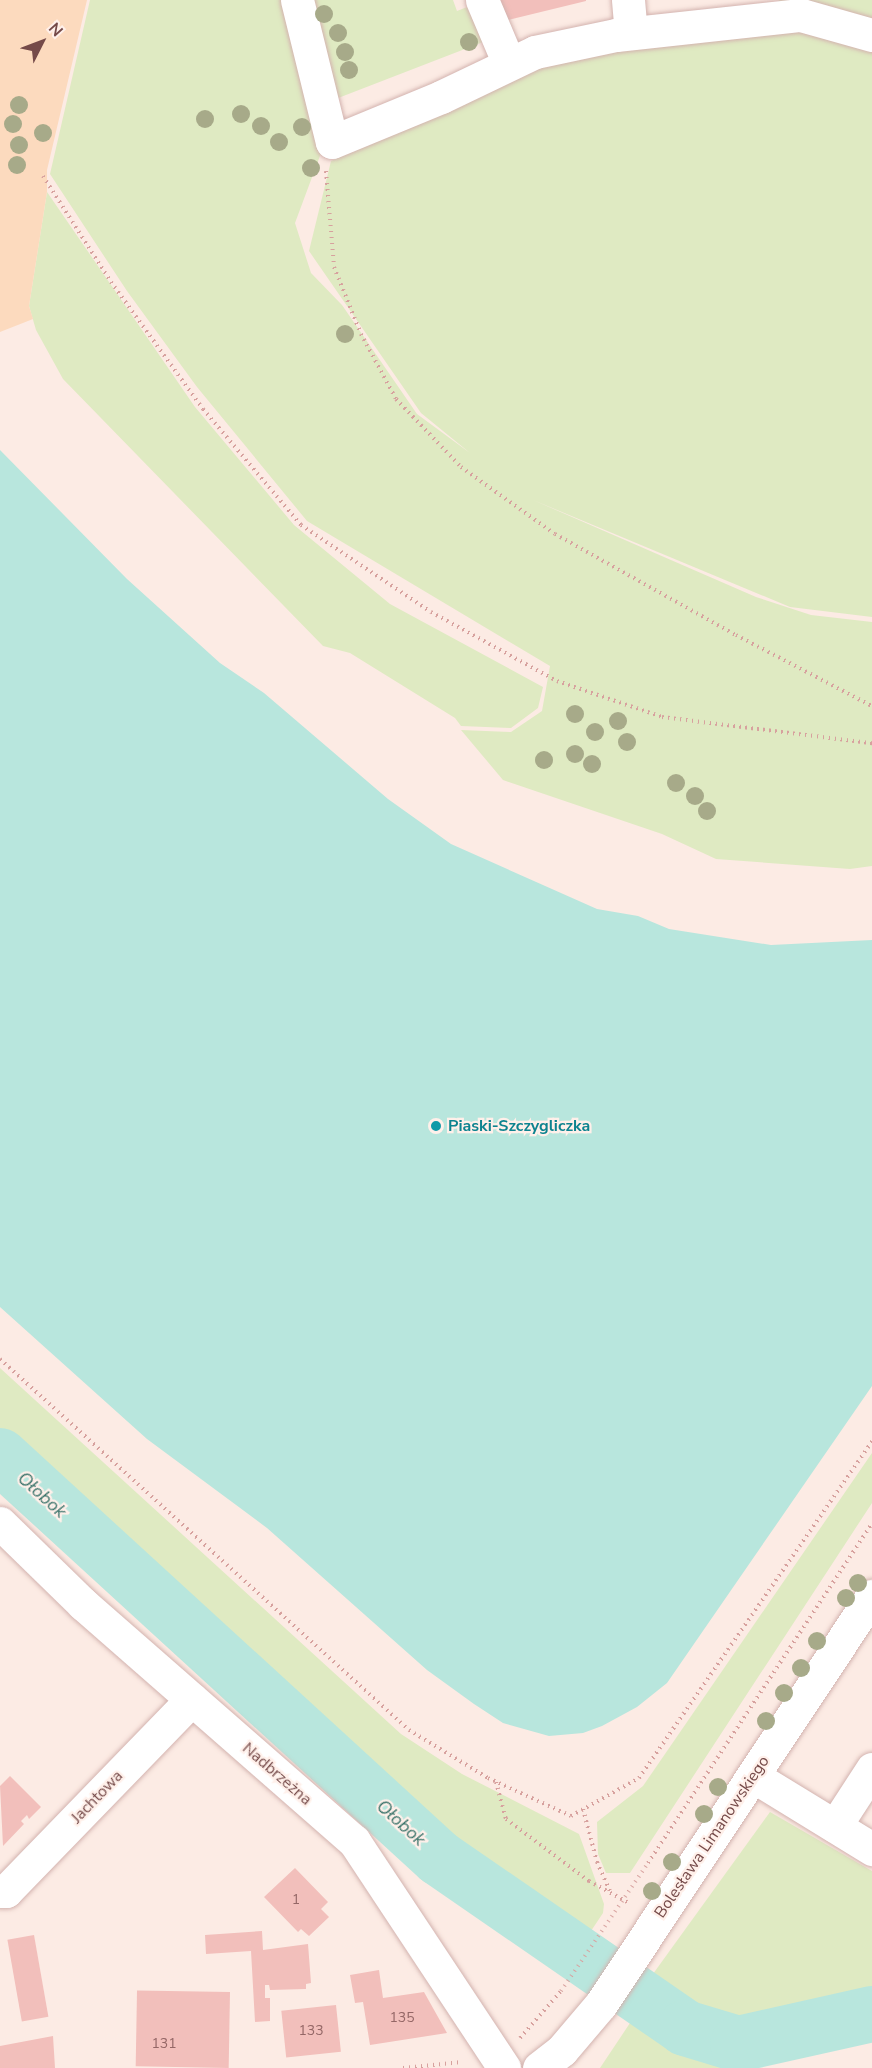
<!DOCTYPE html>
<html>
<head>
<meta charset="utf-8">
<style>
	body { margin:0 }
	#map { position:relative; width:872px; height:2068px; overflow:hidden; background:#fcebe4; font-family:"Nunito Sans",sans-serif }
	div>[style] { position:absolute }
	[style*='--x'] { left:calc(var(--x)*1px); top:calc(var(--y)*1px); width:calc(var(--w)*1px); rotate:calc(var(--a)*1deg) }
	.green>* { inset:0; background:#dfeac2 }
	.sand>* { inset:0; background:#fcdabe }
	.water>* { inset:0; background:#b8e6dd }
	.river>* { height:56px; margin:-28px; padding:0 28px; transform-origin:28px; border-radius:28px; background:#b8e6dd }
	.building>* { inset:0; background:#f2bfbb; transform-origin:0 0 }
	.path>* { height:4px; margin-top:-2px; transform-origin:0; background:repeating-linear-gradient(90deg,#d7a19e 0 1.5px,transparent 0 6px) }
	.roads { filter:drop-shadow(0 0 2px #d3b3af) drop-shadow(0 0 2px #d3b3af) }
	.minor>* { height:33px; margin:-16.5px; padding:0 16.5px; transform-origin:16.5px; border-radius:16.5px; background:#fff }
	.path-bridge>* { height:4px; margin-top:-2px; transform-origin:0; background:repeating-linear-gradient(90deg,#d7a19e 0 1.5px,transparent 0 6px) }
	.trees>* { width:18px; height:18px; margin:-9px; border-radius:50%; background:#a7aa89 }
	.dots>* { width:16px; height:16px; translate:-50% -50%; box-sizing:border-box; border:3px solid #fff0ea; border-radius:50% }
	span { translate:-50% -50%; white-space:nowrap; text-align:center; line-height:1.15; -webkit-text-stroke:4.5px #fff0ea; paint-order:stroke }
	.number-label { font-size:14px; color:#946766 }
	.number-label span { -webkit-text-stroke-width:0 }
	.culture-label { font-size:16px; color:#0d838f; font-weight:700 }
	.left { translate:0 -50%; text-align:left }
	.street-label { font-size:16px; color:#754a49 }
	.water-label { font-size:18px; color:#3a736a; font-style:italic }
	.north { position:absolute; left:12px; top:12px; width:60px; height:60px; -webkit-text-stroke:4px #fff0ea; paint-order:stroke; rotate:48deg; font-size:16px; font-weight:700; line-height:24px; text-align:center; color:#754a49 }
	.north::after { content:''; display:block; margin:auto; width:21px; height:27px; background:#754a49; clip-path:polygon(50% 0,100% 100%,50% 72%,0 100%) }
</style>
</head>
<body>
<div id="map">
	<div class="green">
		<div style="clip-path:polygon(90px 0,290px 0,324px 145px,295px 223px,311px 273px,342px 305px,417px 414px,470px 453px,421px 413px,309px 251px,331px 161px,532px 70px,650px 38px,760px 30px,779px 0,872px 0,872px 617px,790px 607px,533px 500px,756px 597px,811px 615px,872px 622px,872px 866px,850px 869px,716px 859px,662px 834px,503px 780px,461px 730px,511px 732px,542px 711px,550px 666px,307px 521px,197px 387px,127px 291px,50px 174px)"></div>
		<div style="clip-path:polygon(308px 0,453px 0,457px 11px,467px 7px,483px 42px,333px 100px)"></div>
		<div style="clip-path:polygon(47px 192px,195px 407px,294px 525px,390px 604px,543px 687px,538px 708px,511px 728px,461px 726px,455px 718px,350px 653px,323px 646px,63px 379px,36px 330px,29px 306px)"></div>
		<div style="clip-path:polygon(0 1368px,401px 1734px,462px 1774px,579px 1834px,604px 1904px,603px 1913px,585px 1940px,479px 1860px,0 1434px)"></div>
		<div style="clip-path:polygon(872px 1453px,872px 1503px,630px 1873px,606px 1873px,598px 1854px,597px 1822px,643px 1786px)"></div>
		<div style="clip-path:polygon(770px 1812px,872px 1871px,872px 2000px,739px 2030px,645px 1985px)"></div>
		<div style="clip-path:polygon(632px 2020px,672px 2044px,730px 2065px,750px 2068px,600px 2068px)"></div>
	</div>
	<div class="sand">
		<div style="clip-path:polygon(0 0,87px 0,47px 170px,47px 192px,29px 306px,33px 319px,0 332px)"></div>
	</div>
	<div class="water">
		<div style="clip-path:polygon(0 450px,127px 579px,220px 663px,264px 693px,388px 799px,451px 844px,597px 909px,638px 916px,669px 929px,771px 945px,872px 940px,872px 1386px,667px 1683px,637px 1707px,602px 1726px,583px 1733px,549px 1736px,503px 1723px,474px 1704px,427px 1670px,267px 1528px,147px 1439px,0 1307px)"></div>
	</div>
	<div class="river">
		<div style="--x:0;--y:1456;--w:595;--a:42.48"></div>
		<div style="--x:439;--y:1858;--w:299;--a:34.6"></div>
		<div style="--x:685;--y:2028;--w:55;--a:16.8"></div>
		<div style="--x:738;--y:2044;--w:137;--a:-12.6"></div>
	</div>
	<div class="building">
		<div style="clip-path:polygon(495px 0,586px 0,586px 1px,500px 22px)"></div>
		<div style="clip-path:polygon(10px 1776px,41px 1807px,29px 1819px,27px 1815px,21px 1821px,24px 1824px,3px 1846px,0 1786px)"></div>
		<div style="clip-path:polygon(295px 1868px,328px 1902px,321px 1909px,329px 1917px,309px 1936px,301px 1929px,298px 1932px,264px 1897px)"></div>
		<div style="clip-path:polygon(262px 1931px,263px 1950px,308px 1944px,311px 1983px,306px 1984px,306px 1989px,270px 1990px,269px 1985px,265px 1985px,265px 1998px,270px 1998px,270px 2021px,255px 2022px,251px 1951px,206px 1954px,205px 1935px)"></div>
		<div style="left:34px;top:1935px;width:83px;height:27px;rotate:80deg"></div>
		<div style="clip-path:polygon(379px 1970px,383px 1998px,424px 1992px,447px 2033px,370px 2045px,363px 2002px,355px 2003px,350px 1975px)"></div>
		<div style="left:230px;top:1992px;width:76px;height:93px;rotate:91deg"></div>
		<div style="left:336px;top:2005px;width:47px;height:55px;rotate:84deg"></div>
		<div style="clip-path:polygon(53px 2036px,55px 2068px,0 2068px,0 2046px)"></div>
	</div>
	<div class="path">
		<div style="--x:326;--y:171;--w:96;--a:85.2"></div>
		<div style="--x:334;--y:267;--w:72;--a:68.1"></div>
		<div style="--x:361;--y:334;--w:74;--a:61.7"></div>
		<div style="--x:396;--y:399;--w:94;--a:46.3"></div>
		<div style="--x:461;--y:467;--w:115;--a:35.5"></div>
		<div style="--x:555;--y:534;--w:207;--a:29.2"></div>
		<div style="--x:736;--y:635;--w:153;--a:27.6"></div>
		<div style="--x:43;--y:176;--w:126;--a:57.3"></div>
		<div style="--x:111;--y:282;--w:157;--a:54.1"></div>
		<div style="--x:203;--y:409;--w:152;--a:49.8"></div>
		<div style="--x:301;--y:525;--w:156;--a:33.8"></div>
		<div style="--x:431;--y:612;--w:144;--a:28.7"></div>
		<div style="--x:557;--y:681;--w:111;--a:18.9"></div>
		<div style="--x:662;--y:717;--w:212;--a:7.1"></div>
		<div style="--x:0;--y:1359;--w:552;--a:42.21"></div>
		<div style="--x:409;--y:1730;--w:92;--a:31.3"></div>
		<div style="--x:488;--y:1778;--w:91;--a:24.6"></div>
		<div style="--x:571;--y:1816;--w:78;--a:-29.2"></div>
		<div style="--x:639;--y:1778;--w:410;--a:-55.3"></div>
		<div style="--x:496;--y:1782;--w:38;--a:75"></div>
		<div style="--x:506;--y:1819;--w:104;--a:36.8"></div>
		<div style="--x:589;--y:1881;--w:46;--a:28.8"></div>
		<div style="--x:583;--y:1809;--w:55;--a:75.2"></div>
		<div style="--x:597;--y:1862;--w:32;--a:66"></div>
		<div style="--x:648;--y:1863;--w:407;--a:-56.6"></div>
		<div style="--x:520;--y:2038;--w:62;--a:-48.9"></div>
		<div style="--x:403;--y:2068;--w:59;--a:-5.8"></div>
	</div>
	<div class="roads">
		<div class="minor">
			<div style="--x:297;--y:0;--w:146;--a:76.2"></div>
			<div style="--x:332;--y:142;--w:118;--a:-22.4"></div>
			<div style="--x:441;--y:97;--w:104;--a:-25.6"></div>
			<div style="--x:535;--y:52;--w:83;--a:-11.9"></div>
			<div style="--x:616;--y:35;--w:186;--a:-6.2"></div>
			<div style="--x:801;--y:15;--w:74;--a:15.7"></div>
			<div style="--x:482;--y:0;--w:69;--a:67.1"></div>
			<div style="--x:628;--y:0;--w:33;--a:85"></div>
			<div style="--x:0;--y:1523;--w:116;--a:44.3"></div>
			<div style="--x:83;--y:1604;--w:360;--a:41.2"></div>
			<div style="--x:354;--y:1841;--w:272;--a:56.5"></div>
			<div style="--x:753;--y:1776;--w:140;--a:31.5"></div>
			<div style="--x:835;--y:1826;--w:68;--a:-57"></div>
			<div style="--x:0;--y:1891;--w:6;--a:0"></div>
			<div style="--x:6;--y:1891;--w:267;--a:-45.9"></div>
			<div style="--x:539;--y:2068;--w:29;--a:-38"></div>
			<div style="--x:562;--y:2050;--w:60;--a:-49.7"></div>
			<div style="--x:601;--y:2004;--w:490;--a:-56.4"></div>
		</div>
	</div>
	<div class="path-bridge">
		<div style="--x:561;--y:1991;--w:155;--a:-55.8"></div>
	</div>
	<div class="trees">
		<div style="left:324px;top:14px"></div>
		<div style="left:338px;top:33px"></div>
		<div style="left:469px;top:42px"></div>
		<div style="left:345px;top:52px"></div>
		<div style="left:349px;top:70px"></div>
		<div style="left:19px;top:105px"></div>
		<div style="left:241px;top:114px"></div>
		<div style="left:205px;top:119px"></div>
		<div style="left:13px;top:124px"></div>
		<div style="left:261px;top:126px"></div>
		<div style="left:302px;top:127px"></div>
		<div style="left:43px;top:133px"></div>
		<div style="left:279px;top:142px"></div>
		<div style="left:19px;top:145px"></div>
		<div style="left:17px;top:165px"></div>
		<div style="left:311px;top:168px"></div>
		<div style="left:345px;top:334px"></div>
		<div style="left:575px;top:714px"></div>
		<div style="left:618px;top:721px"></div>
		<div style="left:595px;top:732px"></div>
		<div style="left:627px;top:742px"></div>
		<div style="left:575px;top:754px"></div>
		<div style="left:544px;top:760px"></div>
		<div style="left:592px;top:764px"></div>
		<div style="left:676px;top:783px"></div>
		<div style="left:695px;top:796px"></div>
		<div style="left:707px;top:811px"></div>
		<div style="left:858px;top:1583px"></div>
		<div style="left:846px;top:1598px"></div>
		<div style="left:817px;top:1641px"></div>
		<div style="left:801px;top:1668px"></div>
		<div style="left:784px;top:1693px"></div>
		<div style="left:766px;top:1721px"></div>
		<div style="left:718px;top:1787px"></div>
		<div style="left:704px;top:1814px"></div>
		<div style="left:672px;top:1862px"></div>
		<div style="left:652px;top:1891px"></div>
	</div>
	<div class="dots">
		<div style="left:436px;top:1126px;background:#0f9aa8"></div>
	</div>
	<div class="number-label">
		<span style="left:296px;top:1900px">1</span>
		<span style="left:402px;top:2018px">135</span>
		<span style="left:311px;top:2031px">133</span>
		<span style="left:164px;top:2044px">131</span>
	</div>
	<div class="culture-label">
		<span class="left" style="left:448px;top:1126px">Piaski-Szczygliczka</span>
	</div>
	<div class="street-label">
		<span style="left:277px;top:1774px;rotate:41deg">Nadbrzeżna</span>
		<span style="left:97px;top:1797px;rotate:-46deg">Jachtowa</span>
		<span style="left:712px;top:1837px;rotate:-56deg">Bolesława Limanowskiego</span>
	</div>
	<div class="water-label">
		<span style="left:42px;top:1495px;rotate:42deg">Ołobok</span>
		<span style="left:401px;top:1823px;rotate:42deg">Ołobok</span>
	</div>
	<div class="north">N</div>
</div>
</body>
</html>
